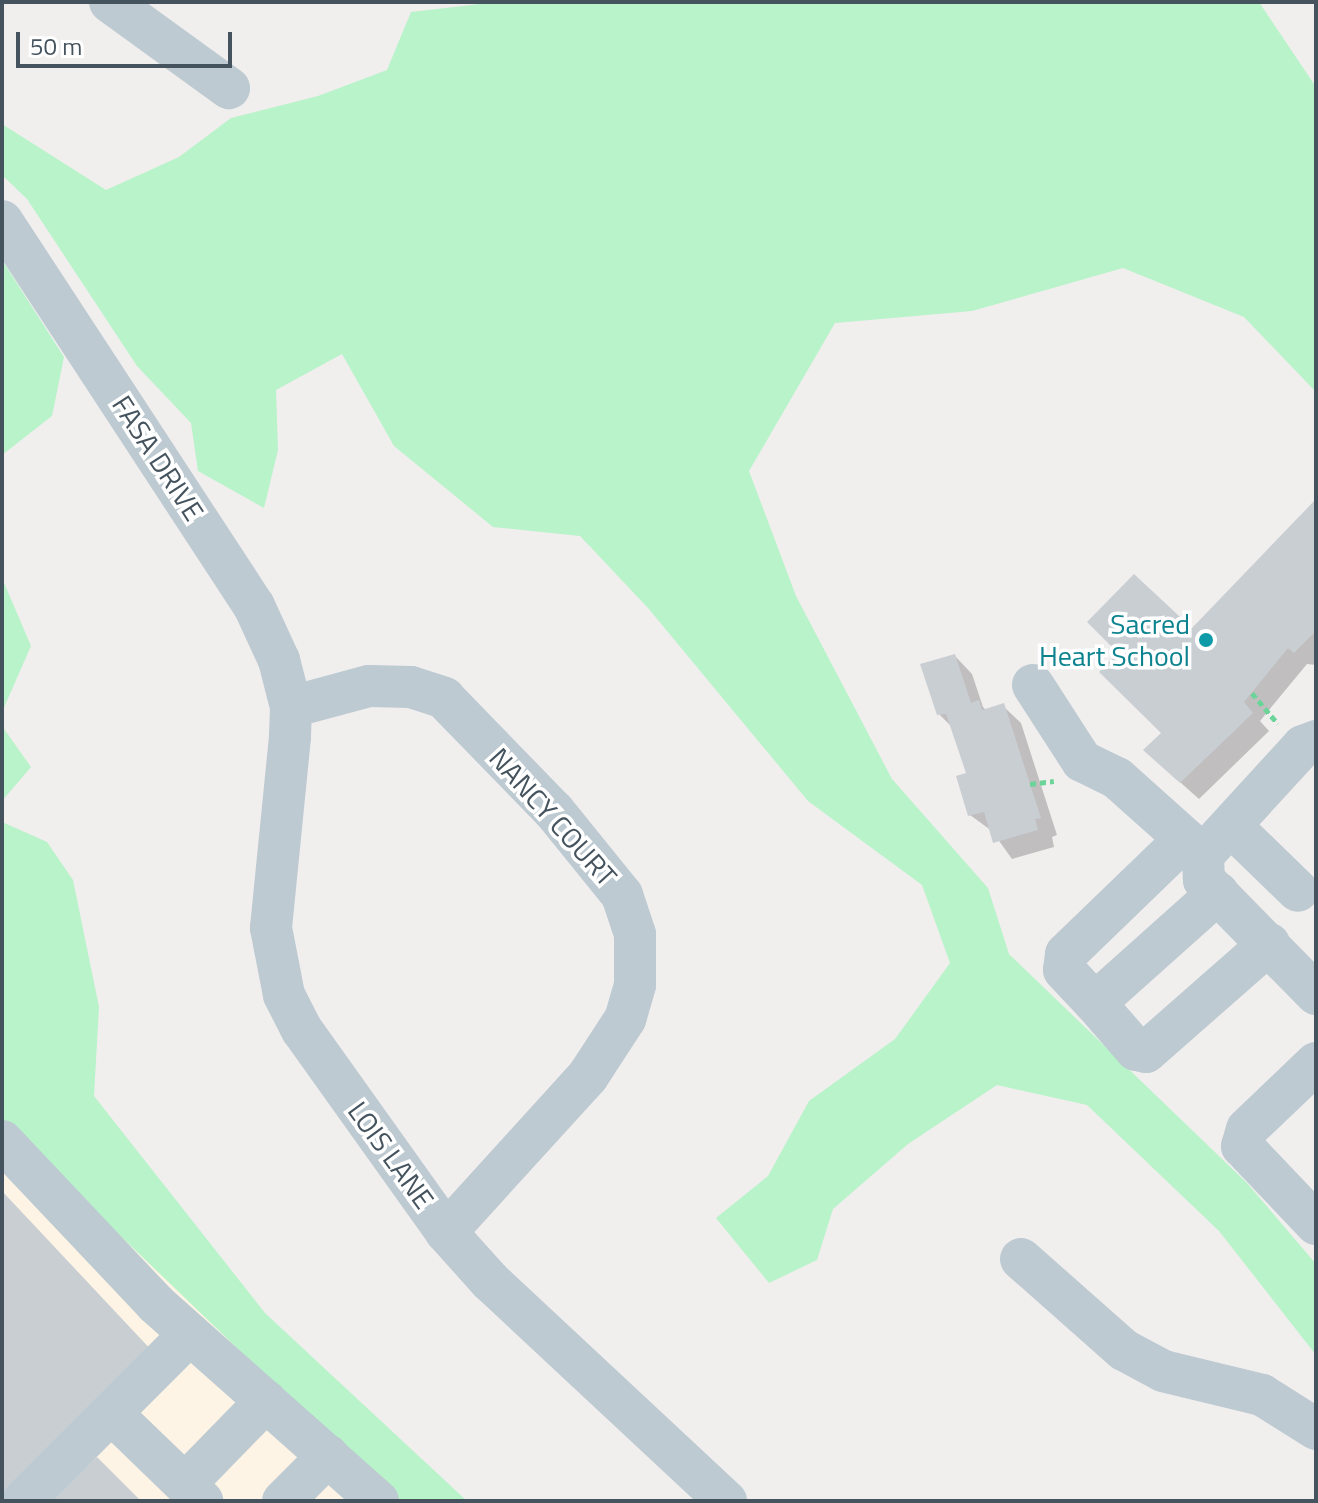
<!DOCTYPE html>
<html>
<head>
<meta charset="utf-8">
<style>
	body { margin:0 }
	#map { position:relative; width:1318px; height:1503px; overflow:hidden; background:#f1eeee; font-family:"Titillium Web",sans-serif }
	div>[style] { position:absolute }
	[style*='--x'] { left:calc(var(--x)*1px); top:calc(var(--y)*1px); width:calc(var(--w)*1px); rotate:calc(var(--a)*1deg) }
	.commercial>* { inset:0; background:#fdf4e5 }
	.green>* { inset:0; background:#b8f3ca }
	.shadow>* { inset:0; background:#0003 }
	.building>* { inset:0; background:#c9ced3 }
	.path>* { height:5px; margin-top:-2.5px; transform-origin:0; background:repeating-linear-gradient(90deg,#6dd499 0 6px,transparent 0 10px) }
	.minor>* { height:42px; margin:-21px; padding:0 21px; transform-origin:21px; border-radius:21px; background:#bdcad1 }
	.dots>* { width:22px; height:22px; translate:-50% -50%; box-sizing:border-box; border:4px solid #fff; border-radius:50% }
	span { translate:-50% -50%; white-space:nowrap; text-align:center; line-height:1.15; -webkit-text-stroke:7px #fff; paint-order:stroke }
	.street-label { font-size:28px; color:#44535d }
	.culture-label { font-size:28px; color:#0d838f }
	.right { translate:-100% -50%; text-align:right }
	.frame { position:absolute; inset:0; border:4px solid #44535d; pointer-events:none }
	.scale { position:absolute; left:16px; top:32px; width:216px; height:36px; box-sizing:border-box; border:4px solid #44535d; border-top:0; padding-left:10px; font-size:24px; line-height:28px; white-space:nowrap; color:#44535d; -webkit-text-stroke:6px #fff; paint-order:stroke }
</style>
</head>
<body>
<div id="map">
	<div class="commercial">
		<div style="clip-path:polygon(2px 1104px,407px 1501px,2px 1501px)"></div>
	</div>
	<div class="green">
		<div style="clip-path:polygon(497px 2px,1259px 2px,1316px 87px,1316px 392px,1244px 317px,1123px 268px,972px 311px,835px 323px,749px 471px,796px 596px,892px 779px,988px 888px,1009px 954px,1247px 1183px,1316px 1264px,1316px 1355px,1219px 1231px,1087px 1105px,997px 1085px,908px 1144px,833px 1209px,817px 1260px,769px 1283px,716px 1218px,768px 1176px,809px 1101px,895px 1039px,950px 963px,922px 885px,808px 801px,648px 608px,580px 536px,493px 527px,394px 446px,342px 354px,276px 390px,278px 450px,264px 508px,198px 471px,191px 423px,137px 366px,27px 199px,2px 175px,2px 124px,106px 190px,179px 157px,231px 118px,318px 96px,387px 70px,411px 12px)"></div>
		<div style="clip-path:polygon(2px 260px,64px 357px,52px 416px,2px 455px)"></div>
		<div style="clip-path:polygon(2px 578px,31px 646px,2px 712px)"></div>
		<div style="clip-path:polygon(2px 726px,31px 767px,2px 801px)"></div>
		<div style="clip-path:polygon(2px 822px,47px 842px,73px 880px,99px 1007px,94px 1096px,265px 1313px,467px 1501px,396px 1501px,2px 1122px)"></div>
	</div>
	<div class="shadow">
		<div style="clip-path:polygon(1316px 502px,1316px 665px,1307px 664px,1260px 721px,1269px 731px,1199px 799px,1163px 767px,1163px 733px,1121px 653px,1192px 631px)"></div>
		<div style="clip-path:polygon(955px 656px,972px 674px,983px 707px,987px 711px,1003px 706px,1021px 723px,1057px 835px,1052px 837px,1054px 847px,1012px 859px,992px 831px,970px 815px,969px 774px,953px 728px,939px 714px)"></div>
	</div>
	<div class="building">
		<div style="clip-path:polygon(1316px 499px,1316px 631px,1294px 653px,1288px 648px,1244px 702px,1253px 713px,1180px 783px,1143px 750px,1161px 733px,1099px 672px,1118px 653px,1087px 622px,1134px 574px,1192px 628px)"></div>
		<div style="clip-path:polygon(955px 654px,971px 703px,979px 700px,982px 710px,1004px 703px,1041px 818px,1035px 819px,1038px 830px,993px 843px,984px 812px,968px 816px,956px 776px,966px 773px,946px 714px,937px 715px,920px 664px)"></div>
		<div style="clip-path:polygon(2px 1191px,155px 1354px,2px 1495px)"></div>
		<div style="clip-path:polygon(97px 1457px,141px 1501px,49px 1501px)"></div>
	</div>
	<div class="path">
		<div style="--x:1252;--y:693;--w:40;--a:50"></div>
		<div style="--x:1030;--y:784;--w:24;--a:-7"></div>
	</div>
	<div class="minor">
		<div style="--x:110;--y:2;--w:147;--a:35.9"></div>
		<div style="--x:2;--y:221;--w:460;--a:56.8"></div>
		<div style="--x:254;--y:606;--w:60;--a:65.2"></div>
		<div style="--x:279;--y:660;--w:49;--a:75.7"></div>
		<div style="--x:291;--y:707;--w:30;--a:92"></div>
		<div style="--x:290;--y:737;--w:192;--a:95.7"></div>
		<div style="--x:271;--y:928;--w:68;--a:79"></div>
		<div style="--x:284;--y:995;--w:39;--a:63"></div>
		<div style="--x:302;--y:1030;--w:248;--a:54.5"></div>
		<div style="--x:446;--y:1232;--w:66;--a:48.1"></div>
		<div style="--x:490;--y:1281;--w:323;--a:43"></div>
		<div style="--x:1033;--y:685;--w:90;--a:57.2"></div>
		<div style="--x:1082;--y:761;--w:39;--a:26"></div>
		<div style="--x:1117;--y:778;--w:115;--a:41.8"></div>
		<div style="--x:291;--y:707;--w:81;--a:-15.1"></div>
		<div style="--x:369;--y:686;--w:42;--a:1.4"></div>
		<div style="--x:411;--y:687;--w:35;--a:18"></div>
		<div style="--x:444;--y:698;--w:158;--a:45.8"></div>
		<div style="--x:554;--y:811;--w:108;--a:51"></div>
		<div style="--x:622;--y:895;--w:41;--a:71.6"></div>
		<div style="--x:635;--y:934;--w:51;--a:90"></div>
		<div style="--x:635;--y:985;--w:35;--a:106"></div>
		<div style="--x:625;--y:1019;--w:68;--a:123"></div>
		<div style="--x:588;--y:1076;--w:211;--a:132.3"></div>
		<div style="--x:1316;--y:741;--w:14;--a:159"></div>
		<div style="--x:1303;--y:746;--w:148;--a:132.5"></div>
		<div style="--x:1203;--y:855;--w:25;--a:88"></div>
		<div style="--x:1204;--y:880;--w:160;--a:45.5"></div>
		<div style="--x:1231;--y:826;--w:93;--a:44.1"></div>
		<div style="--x:1185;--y:839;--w:165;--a:136"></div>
		<div style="--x:1066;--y:954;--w:16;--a:97"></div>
		<div style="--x:1064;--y:970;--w:45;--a:46.8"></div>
		<div style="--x:1095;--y:1003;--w:165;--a:-41.8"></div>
		<div style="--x:1095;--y:1003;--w:62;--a:48.9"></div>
		<div style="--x:1136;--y:1050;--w:10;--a:11"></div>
		<div style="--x:1146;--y:1052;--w:164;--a:-41.3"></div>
		<div style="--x:1316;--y:1063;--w:95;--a:136.3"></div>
		<div style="--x:1247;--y:1129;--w:18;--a:106"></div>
		<div style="--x:1242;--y:1146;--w:108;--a:46.5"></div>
		<div style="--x:2;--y:1141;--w:224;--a:46.6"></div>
		<div style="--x:156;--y:1304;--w:297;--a:41.6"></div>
		<div style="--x:1021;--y:1259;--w:137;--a:41.5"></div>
		<div style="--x:1124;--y:1350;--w:44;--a:28.3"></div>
		<div style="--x:1163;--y:1371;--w:102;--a:13.6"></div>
		<div style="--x:1262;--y:1395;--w:64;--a:32.2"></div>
		<div style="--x:111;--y:1413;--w:127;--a:44"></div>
		<div style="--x:185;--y:1484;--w:116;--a:-45.7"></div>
		<div style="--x:23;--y:1501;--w:236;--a:-45"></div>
		<div style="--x:283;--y:1501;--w:64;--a:-45"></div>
	</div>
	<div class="dots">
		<div style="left:1206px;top:640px;background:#0f9aa8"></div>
	</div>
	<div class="street-label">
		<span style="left:158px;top:458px;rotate:57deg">FASA DRIVE</span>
		<span style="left:553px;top:817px;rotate:48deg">NANCY COURT</span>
		<span style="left:391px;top:1155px;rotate:54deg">LOIS LANE</span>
	</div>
	<div class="culture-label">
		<span class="right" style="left:1190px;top:640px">Sacred<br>Heart School</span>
	</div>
	<div class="frame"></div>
	<div class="scale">50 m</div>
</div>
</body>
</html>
